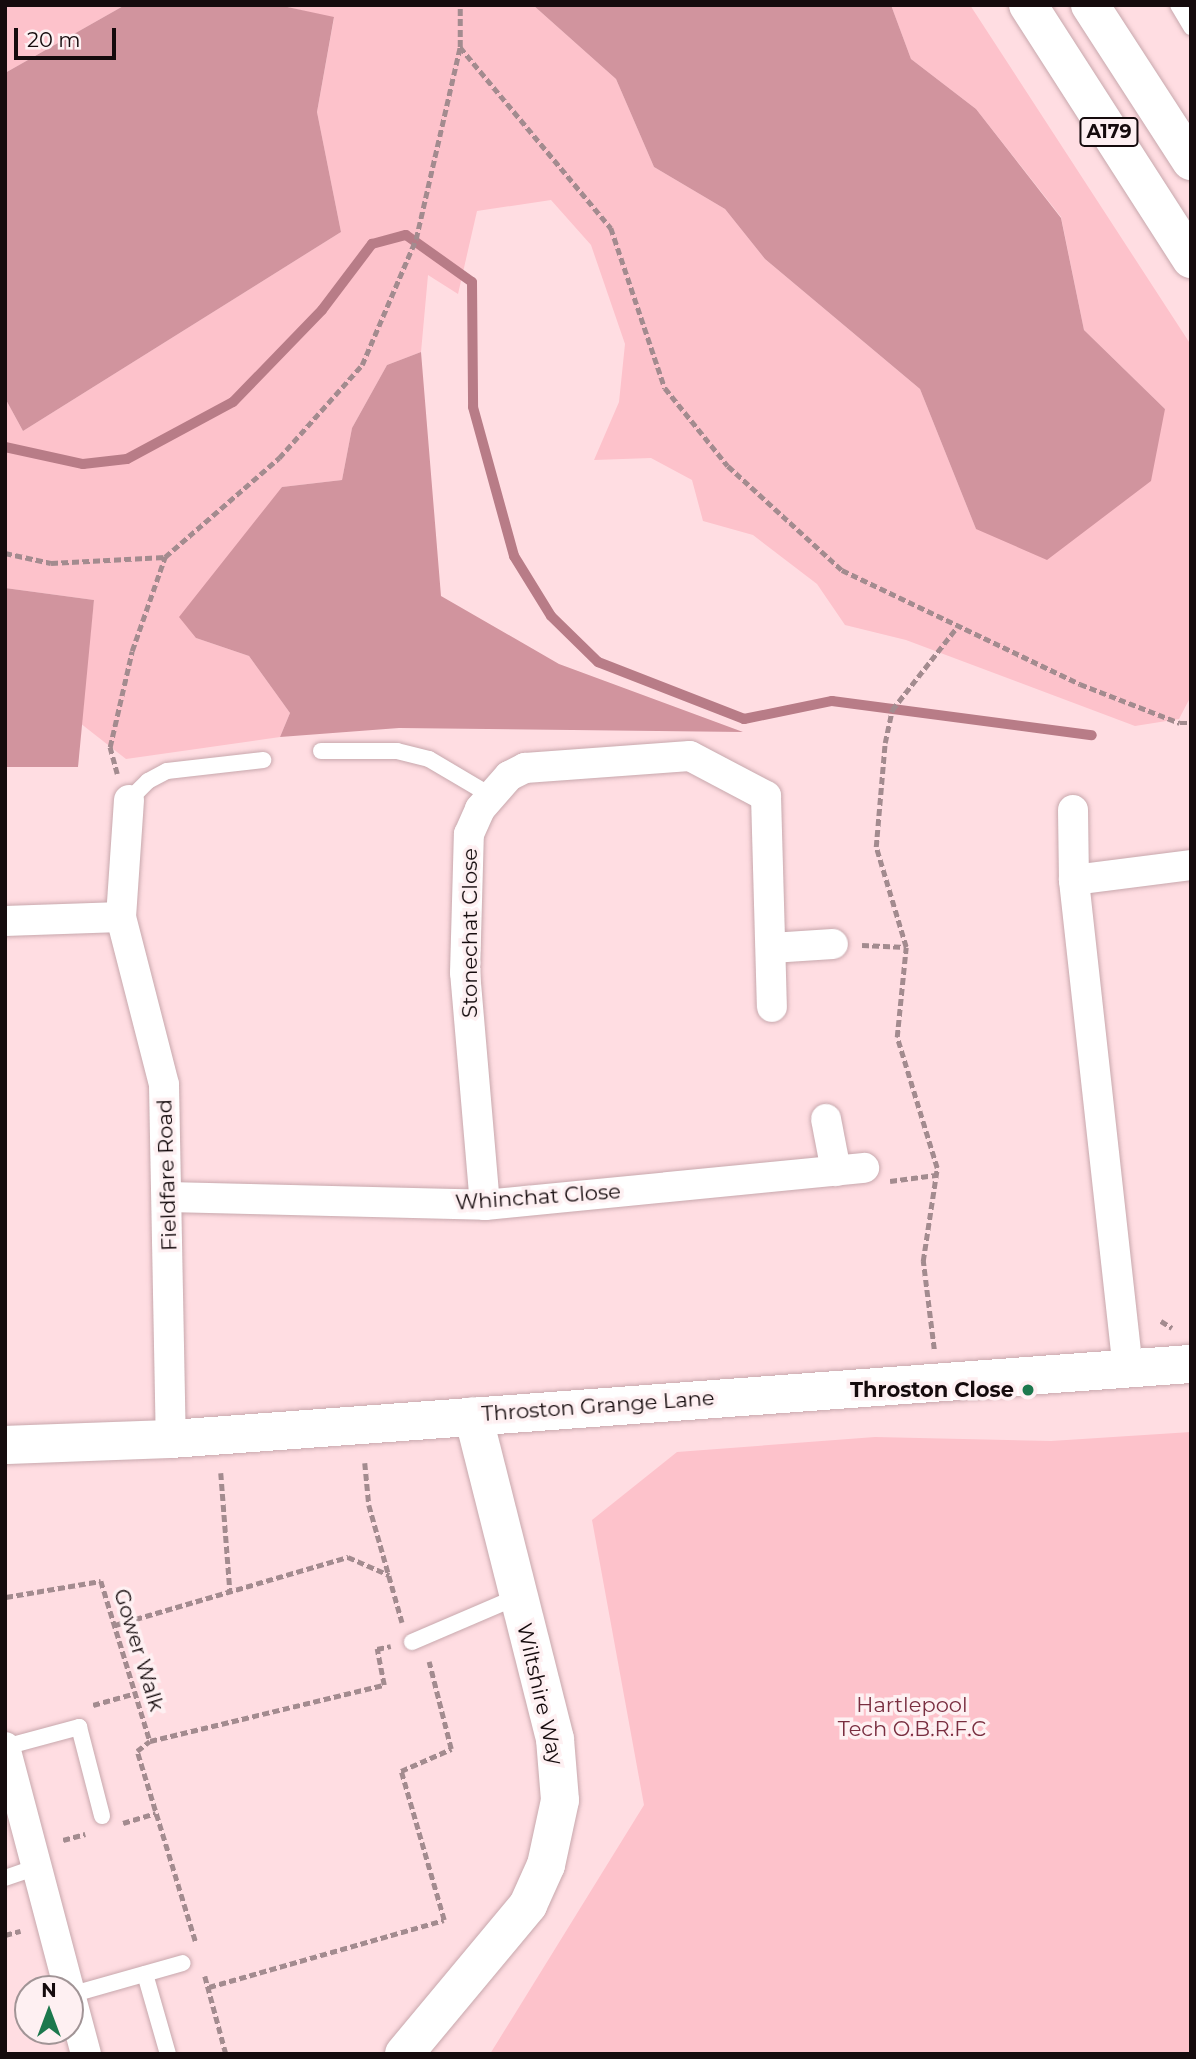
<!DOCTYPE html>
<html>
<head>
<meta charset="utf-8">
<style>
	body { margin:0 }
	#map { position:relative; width:1196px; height:2059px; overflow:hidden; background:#ffdde2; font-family:Montserrat,sans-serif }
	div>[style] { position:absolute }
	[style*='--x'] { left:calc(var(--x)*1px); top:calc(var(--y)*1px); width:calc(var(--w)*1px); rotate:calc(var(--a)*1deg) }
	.green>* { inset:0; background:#fdc2cb }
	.forest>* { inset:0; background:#d1949e }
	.stream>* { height:10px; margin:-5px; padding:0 5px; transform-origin:5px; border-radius:5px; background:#b87c87 }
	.path>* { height:4.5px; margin-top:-2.25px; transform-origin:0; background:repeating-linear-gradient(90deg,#a38b8f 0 7px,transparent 0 10.5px) }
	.roads { filter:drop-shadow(0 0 2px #c8a8ad) drop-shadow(0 0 2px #c8a8ad) }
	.service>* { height:16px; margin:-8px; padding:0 8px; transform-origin:8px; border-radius:8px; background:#fff }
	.minor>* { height:30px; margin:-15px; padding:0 15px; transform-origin:15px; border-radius:15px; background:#fff }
	.tertiary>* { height:38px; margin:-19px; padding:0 19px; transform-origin:19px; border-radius:19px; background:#fff }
	.trunk>* { height:38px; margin:-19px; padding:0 19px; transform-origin:19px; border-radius:19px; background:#fff }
	.dots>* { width:19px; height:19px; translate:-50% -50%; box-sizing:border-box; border:4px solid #fef0f2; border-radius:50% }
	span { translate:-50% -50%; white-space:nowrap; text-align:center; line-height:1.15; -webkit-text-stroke:7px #fef0f2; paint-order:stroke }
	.shield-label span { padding:2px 5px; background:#fef0f2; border:2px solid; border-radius:5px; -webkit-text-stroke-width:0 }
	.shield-label { font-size:19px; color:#150b0d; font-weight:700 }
	.street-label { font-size:21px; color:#150b0d }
	.poi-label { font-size:21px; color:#150b0d; font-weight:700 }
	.right { translate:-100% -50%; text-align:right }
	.park-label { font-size:21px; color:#792e40 }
	.frame { position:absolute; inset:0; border:7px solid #150b0d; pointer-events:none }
	.north { position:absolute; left:14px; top:1975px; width:70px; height:70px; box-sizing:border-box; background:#fef0f2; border:2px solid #a19496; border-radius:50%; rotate:0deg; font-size:19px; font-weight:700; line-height:28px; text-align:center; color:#150b0d }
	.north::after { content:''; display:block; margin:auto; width:24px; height:32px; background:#1c784d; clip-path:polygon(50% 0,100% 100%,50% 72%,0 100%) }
	.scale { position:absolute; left:14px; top:28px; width:102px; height:32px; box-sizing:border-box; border:4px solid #150b0d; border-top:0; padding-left:9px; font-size:21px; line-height:24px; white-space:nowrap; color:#150b0d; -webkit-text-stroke:5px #fef0f2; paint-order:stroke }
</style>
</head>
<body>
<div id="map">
	<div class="green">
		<div style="clip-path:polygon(5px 5px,125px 5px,5px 73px)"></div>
		<div style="clip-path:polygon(278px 5px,533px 5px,616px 79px,654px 167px,725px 209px,765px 259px,920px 389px,976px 529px,1165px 409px,1084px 330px,1061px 217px,976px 109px,911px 59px,891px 5px,970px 5px,1191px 345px,1191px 696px,1179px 719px,1135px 726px,906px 640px,845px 625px,817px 584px,753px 535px,703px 521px,692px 480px,651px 458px,594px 460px,619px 402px,625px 344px,591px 245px,551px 200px,477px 211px,458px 294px,428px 275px,421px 352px,387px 365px,352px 428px,342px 480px,282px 487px,196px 638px,249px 656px,290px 713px,280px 737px,126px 759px,80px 723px,94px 600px,5px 588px,5px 398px,23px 431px,341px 232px,317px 112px,334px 18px)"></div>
		<div style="clip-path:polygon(1191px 1432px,1191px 2054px,490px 2054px,644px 1805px,592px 1520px,677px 1452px,875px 1437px,1051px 1441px)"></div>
	</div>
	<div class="forest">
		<div style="clip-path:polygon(125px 5px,278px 5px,334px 17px,317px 112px,341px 232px,23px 431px,5px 398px,5px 73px)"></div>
		<div style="clip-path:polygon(533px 5px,891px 5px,911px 59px,976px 109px,1061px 218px,1084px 330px,1165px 409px,1151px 481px,1047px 560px,976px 529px,920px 389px,765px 259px,725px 209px,654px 167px,616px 79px)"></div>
		<div style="clip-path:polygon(421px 352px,441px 596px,559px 664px,743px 732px,399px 728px,280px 737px,290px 713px,249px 656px,196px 638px,179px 617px,282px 487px,342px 480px,352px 428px,387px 365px)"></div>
		<div style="clip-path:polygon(5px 588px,94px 600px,78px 767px,5px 767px)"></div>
	</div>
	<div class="stream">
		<div style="--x:5;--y:447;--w:80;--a:12.3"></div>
		<div style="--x:83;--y:464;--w:44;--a:-6.5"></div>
		<div style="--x:127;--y:459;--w:120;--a:-28.3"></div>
		<div style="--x:233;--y:402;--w:128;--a:-45.9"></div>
		<div style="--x:322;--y:310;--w:83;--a:-52.9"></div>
		<div style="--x:372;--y:244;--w:35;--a:-15"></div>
		<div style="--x:406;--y:235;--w:81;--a:35.5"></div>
		<div style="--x:472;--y:282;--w:125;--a:89.5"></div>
		<div style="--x:473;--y:407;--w:155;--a:74.6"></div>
		<div style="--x:514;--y:556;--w:70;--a:58.3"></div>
		<div style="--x:551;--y:616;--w:66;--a:44.4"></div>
		<div style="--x:598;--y:662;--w:157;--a:21.3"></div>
		<div style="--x:744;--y:719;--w:90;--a:-11.6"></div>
		<div style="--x:832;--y:701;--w:262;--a:7.5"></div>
	</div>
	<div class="path">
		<div style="--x:460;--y:47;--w:236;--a:50.2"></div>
		<div style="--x:611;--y:228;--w:169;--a:71.4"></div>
		<div style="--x:665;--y:388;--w:100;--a:51.1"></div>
		<div style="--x:728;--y:466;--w:154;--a:42.4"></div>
		<div style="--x:842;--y:570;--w:264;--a:25.6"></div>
		<div style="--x:1080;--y:684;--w:107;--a:21.3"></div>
		<div style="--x:1180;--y:723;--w:11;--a:0"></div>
		<div style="--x:5;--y:553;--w:47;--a:12.3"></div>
		<div style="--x:51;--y:563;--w:114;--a:-3"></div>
		<div style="--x:117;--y:774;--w:28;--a:-105"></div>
		<div style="--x:110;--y:747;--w:98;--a:-77.1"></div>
		<div style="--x:132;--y:651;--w:100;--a:-70.7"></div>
		<div style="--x:165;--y:557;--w:151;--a:-41"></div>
		<div style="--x:279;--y:458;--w:125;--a:-48.3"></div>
		<div style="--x:362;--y:365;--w:137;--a:-66.8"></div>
		<div style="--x:416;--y:239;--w:197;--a:-77.1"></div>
		<div style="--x:460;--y:47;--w:42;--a:-90"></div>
		<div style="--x:862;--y:945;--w:44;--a:2.6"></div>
		<div style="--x:890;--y:1181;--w:46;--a:-7.4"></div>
		<div style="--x:1161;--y:1321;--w:13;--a:32"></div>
		<div style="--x:934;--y:1349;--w:89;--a:-97.1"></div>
		<div style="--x:923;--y:1261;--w:94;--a:-81.4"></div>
		<div style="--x:937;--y:1168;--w:137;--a:-107"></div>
		<div style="--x:897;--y:1037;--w:90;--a:-84.3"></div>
		<div style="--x:906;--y:947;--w:104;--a:-106.7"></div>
		<div style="--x:876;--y:847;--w:104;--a:-85.1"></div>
		<div style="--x:885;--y:743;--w:34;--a:-78"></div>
		<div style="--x:892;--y:710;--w:105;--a:-51.9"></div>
		<div style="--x:365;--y:1463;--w:42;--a:84.6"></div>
		<div style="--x:369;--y:1505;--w:122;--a:74.2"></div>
		<div style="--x:221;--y:1473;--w:118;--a:85.6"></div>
		<div style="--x:6;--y:1597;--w:96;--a:-9.6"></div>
		<div style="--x:101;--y:1581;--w:167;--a:73"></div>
		<div style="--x:115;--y:1625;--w:243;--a:-16.3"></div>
		<div style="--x:348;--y:1557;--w:45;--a:23.7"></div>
		<div style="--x:93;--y:1705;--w:45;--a:-15.6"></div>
		<div style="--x:123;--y:1823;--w:34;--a:-17"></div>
		<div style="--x:63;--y:1840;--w:23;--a:-15"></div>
		<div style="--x:5;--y:1935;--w:16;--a:-15"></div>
		<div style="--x:195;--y:1941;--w:199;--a:-107"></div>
		<div style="--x:137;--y:1751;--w:16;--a:-38"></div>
		<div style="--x:150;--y:1741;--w:241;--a:-13.5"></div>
		<div style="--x:384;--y:1685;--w:37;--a:-101"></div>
		<div style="--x:377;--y:1649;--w:14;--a:-12"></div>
		<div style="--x:205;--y:1976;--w:81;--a:74.9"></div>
		<div style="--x:209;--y:1987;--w:244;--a:-15.9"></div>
		<div style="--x:444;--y:1920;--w:155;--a:-106.1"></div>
		<div style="--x:401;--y:1771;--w:55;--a:-23.7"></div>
		<div style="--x:451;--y:1749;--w:90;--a:-104.2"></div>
	</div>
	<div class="roads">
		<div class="service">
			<div style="--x:1178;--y:5;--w:26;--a:59"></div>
			<div style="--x:321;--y:751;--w:76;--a:0"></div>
			<div style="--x:397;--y:751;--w:33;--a:14"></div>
			<div style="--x:429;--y:759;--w:71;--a:30.5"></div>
			<div style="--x:129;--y:800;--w:27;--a:-45"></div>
			<div style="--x:148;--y:781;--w:21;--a:-28"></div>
			<div style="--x:167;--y:771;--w:97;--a:-6.5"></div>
			<div style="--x:412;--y:1642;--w:114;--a:-23.2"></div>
			<div style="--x:5;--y:1747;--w:77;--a:-15.1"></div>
			<div style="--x:79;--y:1727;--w:92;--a:75.5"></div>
			<div style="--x:5;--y:1878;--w:34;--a:-19"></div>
			<div style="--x:145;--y:1974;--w:83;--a:74"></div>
			<div style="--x:70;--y:1995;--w:117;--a:-15.8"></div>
		</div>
		<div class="minor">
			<div style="--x:129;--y:800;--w:117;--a:93.9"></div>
			<div style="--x:121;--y:917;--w:173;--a:75.6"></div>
			<div style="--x:164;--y:1085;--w:354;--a:88.9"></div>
			<div style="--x:1073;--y:810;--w:70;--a:89.2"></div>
			<div style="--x:5;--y:921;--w:116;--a:-2"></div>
			<div style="--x:771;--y:948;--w:62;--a:-3.7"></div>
			<div style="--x:826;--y:1119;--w:53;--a:79.1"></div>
			<div style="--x:168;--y:1197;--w:317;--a:1.4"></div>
			<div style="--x:485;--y:1205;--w:381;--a:-5.6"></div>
			<div style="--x:485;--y:1205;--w:233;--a:-94.9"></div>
			<div style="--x:465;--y:973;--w:139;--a:-88.4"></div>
			<div style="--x:469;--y:834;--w:27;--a:-66"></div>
			<div style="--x:480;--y:809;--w:44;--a:-48.7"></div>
			<div style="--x:509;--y:776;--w:18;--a:-27"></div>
			<div style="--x:525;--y:768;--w:165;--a:-4.2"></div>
			<div style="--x:690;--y:756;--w:86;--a:27.8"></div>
			<div style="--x:766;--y:796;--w:211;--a:88.4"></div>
			<div style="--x:1128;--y:1370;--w:493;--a:-96.3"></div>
			<div style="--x:1074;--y:880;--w:118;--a:-7.3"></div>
			<div style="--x:5;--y:1747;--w:250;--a:75.2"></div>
			<div style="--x:70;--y:1994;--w:62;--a:75.1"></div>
		</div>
		<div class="tertiary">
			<div style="--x:5;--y:1445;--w:166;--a:-2.1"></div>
			<div style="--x:171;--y:1439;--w:1023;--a:-4.21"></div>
			<div style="--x:404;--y:2054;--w:194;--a:-50.2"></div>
			<div style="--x:528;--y:1905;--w:44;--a:-65.8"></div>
			<div style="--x:546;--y:1865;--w:66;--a:-77.8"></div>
			<div style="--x:560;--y:1800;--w:61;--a:-94.7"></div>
			<div style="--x:555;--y:1739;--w:333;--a:-104.2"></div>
		</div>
		<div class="trunk">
			<div style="--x:1028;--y:5;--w:302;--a:57.3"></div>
			<div style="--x:1090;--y:5;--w:186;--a:57.1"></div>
		</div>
	</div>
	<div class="dots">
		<div style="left:1028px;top:1390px;background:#1c784d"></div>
	</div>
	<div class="shield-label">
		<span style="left:1109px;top:132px">A179</span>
	</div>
	<div class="street-label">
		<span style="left:470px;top:933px;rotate:-90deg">Stonechat Close</span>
		<span style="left:167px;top:1175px;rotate:-92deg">Fieldfare Road</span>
		<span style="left:538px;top:1197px;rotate:-4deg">Whinchat Close</span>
		<span style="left:598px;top:1406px;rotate:-4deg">Throston Grange Lane</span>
		<span style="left:139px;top:1650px;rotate:73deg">Gower Walk</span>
		<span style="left:540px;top:1694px;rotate:77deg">Wiltshire Way</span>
	</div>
	<div class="poi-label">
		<span class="right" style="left:1014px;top:1390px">Throston Close</span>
	</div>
	<div class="park-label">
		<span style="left:912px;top:1717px">Hartlepool<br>Tech O.B.R.F.C</span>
	</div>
	<div class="frame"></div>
	<div class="north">N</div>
	<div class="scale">20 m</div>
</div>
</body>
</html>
